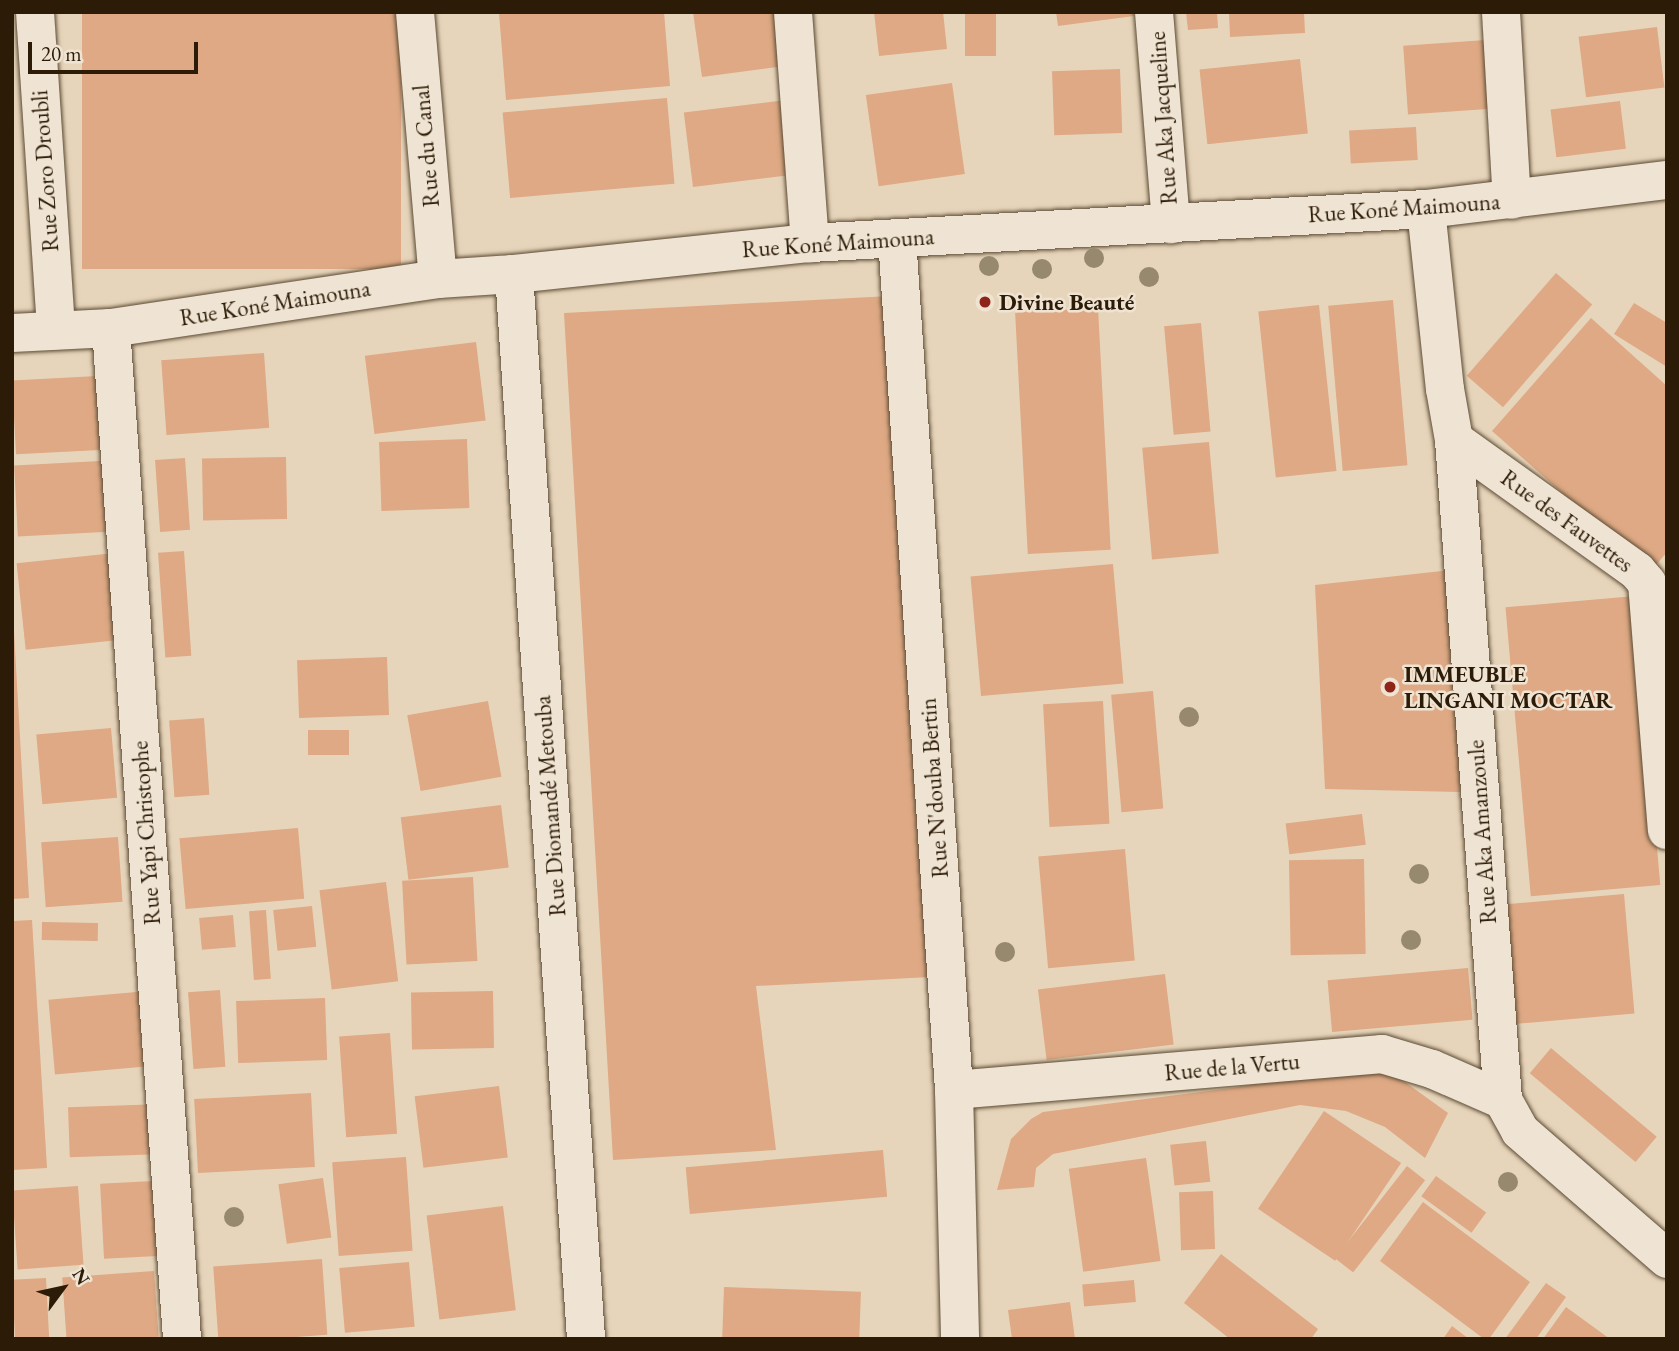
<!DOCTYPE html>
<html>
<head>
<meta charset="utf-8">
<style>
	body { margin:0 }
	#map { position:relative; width:1679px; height:1351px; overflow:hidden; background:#e7d5bb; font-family:"EB Garamond",serif }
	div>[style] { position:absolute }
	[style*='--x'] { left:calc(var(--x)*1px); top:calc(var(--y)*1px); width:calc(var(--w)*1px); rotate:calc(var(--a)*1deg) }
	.building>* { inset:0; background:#dea984; transform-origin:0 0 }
	.roads { filter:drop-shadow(0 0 2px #5b4a33) drop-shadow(0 0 2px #5b4a33) }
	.minor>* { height:38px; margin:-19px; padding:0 19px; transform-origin:19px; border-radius:19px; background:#efe4d3 }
	.trees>* { width:20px; height:20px; margin:-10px; border-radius:50%; background:#97896d }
	.dots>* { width:19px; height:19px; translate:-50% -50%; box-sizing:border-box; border:4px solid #efe4d3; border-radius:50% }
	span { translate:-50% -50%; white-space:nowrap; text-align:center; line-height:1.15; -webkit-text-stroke:5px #efe4d3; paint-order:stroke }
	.street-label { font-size:23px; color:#2c1b06 }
	.poi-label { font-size:23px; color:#2c1b06; font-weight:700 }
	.left { translate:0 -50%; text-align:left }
	.frame { position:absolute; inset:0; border:14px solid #2c1b06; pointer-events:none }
	.north { position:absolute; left:28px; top:1253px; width:70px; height:70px; -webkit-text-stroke:5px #efe4d3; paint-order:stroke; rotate:57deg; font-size:19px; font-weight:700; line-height:28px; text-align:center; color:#2c1b06 }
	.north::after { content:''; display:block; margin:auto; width:24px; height:32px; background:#2c1b06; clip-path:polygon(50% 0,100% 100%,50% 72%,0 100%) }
	.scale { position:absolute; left:28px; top:42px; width:170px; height:32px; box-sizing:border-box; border:4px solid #2c1b06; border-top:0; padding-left:9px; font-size:21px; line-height:24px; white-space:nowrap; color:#2c1b06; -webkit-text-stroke:5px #efe4d3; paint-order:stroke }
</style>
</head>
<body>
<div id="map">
	<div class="building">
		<div style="left:82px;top:12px;width:319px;height:257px"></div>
		<div style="clip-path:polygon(664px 12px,670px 86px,506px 100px,499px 13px)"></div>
		<div style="clip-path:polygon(693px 12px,785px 12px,792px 65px,702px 77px)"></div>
		<div style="clip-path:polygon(874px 12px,943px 12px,947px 49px,879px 56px)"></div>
		<div style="left:965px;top:12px;width:31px;height:44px"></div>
		<div style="clip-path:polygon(1056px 12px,1133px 12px,1134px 16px,1058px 26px)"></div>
		<div style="clip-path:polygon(1186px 12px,1217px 12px,1218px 28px,1188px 30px)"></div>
		<div style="clip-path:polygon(1229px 12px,1304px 12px,1305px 33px,1230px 37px)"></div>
		<div style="left:1657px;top:27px;width:61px;height:79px;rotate:83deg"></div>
		<div style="left:1486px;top:40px;width:69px;height:83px;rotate:86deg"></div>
		<div style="left:1300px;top:59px;width:75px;height:101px;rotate:84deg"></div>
		<div style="left:1120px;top:69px;width:64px;height:68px;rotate:88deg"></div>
		<div style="left:952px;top:83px;width:92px;height:87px;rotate:82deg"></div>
		<div style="left:667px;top:98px;width:86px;height:165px;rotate:85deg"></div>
		<div style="left:794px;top:99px;width:75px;height:111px;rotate:83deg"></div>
		<div style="left:1620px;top:101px;width:48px;height:70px;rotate:83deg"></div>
		<div style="left:1416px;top:127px;width:33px;height:67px;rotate:87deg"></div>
		<div style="left:1556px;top:273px;width:48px;height:136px;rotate:41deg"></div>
		<div style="clip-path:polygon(890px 296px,930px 977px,756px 986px,776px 1150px,613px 1160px,564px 313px)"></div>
		<div style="left:1393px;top:300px;width:166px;height:65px;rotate:85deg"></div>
		<div style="clip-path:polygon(1634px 303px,1667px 323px,1667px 367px,1614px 334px)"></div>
		<div style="left:1319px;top:305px;width:167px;height:61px;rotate:84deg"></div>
		<div style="left:1098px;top:308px;width:242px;height:83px;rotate:87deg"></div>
		<div style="clip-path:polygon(1591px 318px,1667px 386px,1667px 552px,1651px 571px,1492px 431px)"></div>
		<div style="left:1201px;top:323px;width:109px;height:37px;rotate:85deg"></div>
		<div style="left:476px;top:342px;width:79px;height:112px;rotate:83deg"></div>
		<div style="left:264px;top:353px;width:75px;height:103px;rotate:86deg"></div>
		<div style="left:116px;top:375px;width:74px;height:104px;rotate:87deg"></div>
		<div style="left:467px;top:439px;width:69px;height:88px;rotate:88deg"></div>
		<div style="left:1209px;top:442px;width:112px;height:67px;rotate:85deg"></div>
		<div style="left:286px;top:457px;width:62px;height:84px;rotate:89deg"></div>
		<div style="left:185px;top:458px;width:72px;height:30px;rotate:86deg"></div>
		<div style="left:119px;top:460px;width:71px;height:105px;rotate:87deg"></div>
		<div style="left:184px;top:551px;width:105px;height:26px;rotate:86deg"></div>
		<div style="left:124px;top:552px;width:87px;height:108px;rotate:84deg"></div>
		<div style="left:1113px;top:564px;width:120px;height:143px;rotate:85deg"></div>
		<div style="clip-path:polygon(1460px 569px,1460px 792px,1325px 789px,1315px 585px)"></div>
		<div style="left:1635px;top:596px;width:290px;height:130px;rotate:85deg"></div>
		<div style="clip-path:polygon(14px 631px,29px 898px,12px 899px,12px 632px)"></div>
		<div style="left:387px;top:657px;width:58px;height:90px;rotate:88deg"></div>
		<div style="left:1153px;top:691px;width:118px;height:42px;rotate:85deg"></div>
		<div style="left:488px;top:701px;width:77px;height:82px;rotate:80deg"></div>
		<div style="left:1103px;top:701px;width:123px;height:60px;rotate:87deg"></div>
		<div style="left:204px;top:718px;width:77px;height:35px;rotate:86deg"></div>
		<div style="left:111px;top:728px;width:70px;height:75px;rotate:85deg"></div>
		<div style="left:308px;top:730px;width:41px;height:25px"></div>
		<div style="left:501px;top:805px;width:63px;height:101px;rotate:83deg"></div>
		<div style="left:1362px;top:814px;width:31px;height:77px;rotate:83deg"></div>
		<div style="left:298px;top:828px;width:71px;height:119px;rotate:85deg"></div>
		<div style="left:118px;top:837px;width:65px;height:77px;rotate:86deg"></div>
		<div style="left:1125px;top:849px;width:112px;height:87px;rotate:85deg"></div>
		<div style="left:1364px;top:859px;width:95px;height:75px;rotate:89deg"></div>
		<div style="left:473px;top:877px;width:84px;height:71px;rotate:87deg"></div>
		<div style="left:386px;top:882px;width:100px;height:67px;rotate:83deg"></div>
		<div style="left:1624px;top:894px;width:120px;height:127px;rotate:85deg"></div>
		<div style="left:312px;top:906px;width:41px;height:39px;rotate:84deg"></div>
		<div style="left:266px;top:910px;width:69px;height:17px;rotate:86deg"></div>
		<div style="left:233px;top:915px;width:32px;height:34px;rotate:85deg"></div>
		<div style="clip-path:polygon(32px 920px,47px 1168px,12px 1170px,12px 921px)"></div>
		<div style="left:42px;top:922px;width:56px;height:18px;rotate:1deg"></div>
		<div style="left:1468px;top:968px;width:52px;height:141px;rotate:85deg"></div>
		<div style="left:1165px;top:974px;width:71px;height:128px;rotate:83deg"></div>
		<div style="left:159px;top:990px;width:75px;height:111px;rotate:85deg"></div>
		<div style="left:220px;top:990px;width:77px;height:32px;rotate:86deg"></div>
		<div style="left:493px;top:991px;width:57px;height:82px;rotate:89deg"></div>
		<div style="left:325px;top:998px;width:62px;height:89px;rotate:88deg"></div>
		<div style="left:390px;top:1033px;width:101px;height:51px;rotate:86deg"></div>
		<div style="left:1551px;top:1048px;width:138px;height:33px;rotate:40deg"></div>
		<div style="clip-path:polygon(1357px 1067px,1375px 1067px,1405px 1082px,1448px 1113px,1425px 1158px,1385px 1127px,1346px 1111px,1300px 1105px,1053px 1154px,1036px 1168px,1034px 1187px,997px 1190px,1011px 1139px,1031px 1119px,1043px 1112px,1232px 1088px)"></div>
		<div style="left:499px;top:1086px;width:72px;height:85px;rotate:83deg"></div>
		<div style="left:311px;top:1093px;width:74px;height:117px;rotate:87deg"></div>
		<div style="left:163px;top:1104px;width:50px;height:95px;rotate:88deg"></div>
		<div style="left:1324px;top:1111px;width:93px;height:118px;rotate:34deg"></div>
		<div style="left:1206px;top:1141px;width:41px;height:36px;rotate:84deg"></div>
		<div style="left:883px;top:1150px;width:47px;height:198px;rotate:85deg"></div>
		<div style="left:406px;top:1157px;width:94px;height:74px;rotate:86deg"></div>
		<div style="left:1146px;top:1158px;width:104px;height:78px;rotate:82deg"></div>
		<div style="left:1407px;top:1166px;width:23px;height:117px;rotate:38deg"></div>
		<div style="left:1436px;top:1176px;width:62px;height:25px;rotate:36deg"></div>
		<div style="left:323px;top:1178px;width:60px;height:45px;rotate:82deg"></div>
		<div style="left:173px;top:1180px;width:75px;height:73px;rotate:87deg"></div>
		<div style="left:78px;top:1186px;width:79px;height:66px;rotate:86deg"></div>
		<div style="left:1213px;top:1191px;width:58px;height:34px;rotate:88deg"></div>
		<div style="clip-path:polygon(1423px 1202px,1530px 1282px,1489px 1339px,1484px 1339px,1380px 1261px)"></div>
		<div style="left:503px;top:1206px;width:105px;height:77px;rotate:83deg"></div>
		<div style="clip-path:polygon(1221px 1254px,1318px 1329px,1311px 1339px,1230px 1339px,1184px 1303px)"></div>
		<div style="left:322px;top:1259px;width:76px;height:109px;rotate:86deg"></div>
		<div style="left:409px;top:1262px;width:65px;height:70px;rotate:85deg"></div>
		<div style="left:154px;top:1271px;width:66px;height:92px;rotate:86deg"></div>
		<div style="left:46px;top:1278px;width:61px;height:34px;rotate:87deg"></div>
		<div style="left:1134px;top:1280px;width:22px;height:52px;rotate:85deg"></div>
		<div style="clip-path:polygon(1546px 1283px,1566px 1297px,1536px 1339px,1505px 1339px)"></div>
		<div style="left:724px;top:1287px;width:137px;height:52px;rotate:2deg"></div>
		<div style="clip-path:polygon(1070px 1302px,1075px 1339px,1012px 1339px,1008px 1310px)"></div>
		<div style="clip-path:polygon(1566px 1307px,1610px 1339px,1543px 1339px)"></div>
		<div style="clip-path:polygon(1452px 1326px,1469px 1339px,1443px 1339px)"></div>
	</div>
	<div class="roads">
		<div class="minor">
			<div style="--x:35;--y:12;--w:319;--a:86.2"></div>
			<div style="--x:415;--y:12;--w:268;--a:85.1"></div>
			<div style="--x:793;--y:12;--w:232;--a:85.8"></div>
			<div style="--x:1154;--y:12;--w:213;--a:85.4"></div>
			<div style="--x:1501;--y:12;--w:188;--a:86.7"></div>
			<div style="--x:1426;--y:209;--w:181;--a:84"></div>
			<div style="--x:1445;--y:389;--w:52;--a:80"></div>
			<div style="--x:1454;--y:440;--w:662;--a:85.75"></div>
			<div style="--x:1503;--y:1100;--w:35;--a:61"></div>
			<div style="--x:1520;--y:1131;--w:195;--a:41"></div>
			<div style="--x:897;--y:238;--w:854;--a:86.17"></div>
			<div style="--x:954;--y:1090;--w:249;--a:88.6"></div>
			<div style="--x:514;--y:274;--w:1067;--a:86.13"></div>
			<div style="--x:111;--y:328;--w:1013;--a:85.98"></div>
			<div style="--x:12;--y:333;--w:99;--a:-2.9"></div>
			<div style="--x:111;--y:328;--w:331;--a:-8.5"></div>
			<div style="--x:438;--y:279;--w:76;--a:-3.8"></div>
			<div style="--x:514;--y:274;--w:298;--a:-6"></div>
			<div style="--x:810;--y:243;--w:617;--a:-3.16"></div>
			<div style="--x:1426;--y:209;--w:243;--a:-6.9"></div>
			<div style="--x:1454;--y:440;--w:225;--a:35.6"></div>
			<div style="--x:1637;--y:571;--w:16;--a:50"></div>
			<div style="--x:1647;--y:583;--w:248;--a:85.4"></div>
			<div style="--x:954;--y:1090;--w:430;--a:-4.8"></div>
			<div style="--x:1382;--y:1054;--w:52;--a:16.7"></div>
			<div style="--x:1432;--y:1069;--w:77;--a:23.6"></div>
		</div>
	</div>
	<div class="trees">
		<div style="left:1094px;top:258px"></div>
		<div style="left:989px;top:266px"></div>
		<div style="left:1042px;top:269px"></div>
		<div style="left:1149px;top:277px"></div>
		<div style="left:1189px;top:717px"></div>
		<div style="left:1419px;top:874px"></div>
		<div style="left:1411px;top:940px"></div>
		<div style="left:1005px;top:952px"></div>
		<div style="left:1508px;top:1182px"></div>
		<div style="left:234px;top:1217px"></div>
	</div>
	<div class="dots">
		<div style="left:985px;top:302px;background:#8f2418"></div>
		<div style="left:1390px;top:687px;background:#8f2418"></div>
	</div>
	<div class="street-label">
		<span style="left:1163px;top:118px;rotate:-94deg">Rue Aka Jacqueline</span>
		<span style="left:426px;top:146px;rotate:-95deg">Rue du Canal</span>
		<span style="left:45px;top:171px;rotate:-94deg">Rue Zoro Droubli</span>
		<span style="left:1404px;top:208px;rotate:-4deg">Rue Koné Maimouna</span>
		<span style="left:838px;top:243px;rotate:-4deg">Rue Koné Maimouna</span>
		<span style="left:275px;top:303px;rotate:-9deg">Rue Koné Maimouna</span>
		<span style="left:1567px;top:521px;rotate:36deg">Rue des Fauvettes</span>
		<span style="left:934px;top:788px;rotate:-94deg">Rue N'douba Bertin</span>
		<span style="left:550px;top:806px;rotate:-94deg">Rue Diomandé Metouba</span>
		<span style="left:1482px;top:832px;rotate:-94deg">Rue Aka Amanzoule</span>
		<span style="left:146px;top:833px;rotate:-94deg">Rue Yapi Christophe</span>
		<span style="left:1232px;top:1067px;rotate:-5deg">Rue de la Vertu</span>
	</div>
	<div class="poi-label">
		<span class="left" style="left:999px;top:302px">Divine Beauté</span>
		<span class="left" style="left:1404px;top:687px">IMMEUBLE<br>LINGANI MOCTAR</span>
	</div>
	<div class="frame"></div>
	<div class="north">N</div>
	<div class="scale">20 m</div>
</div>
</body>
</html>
